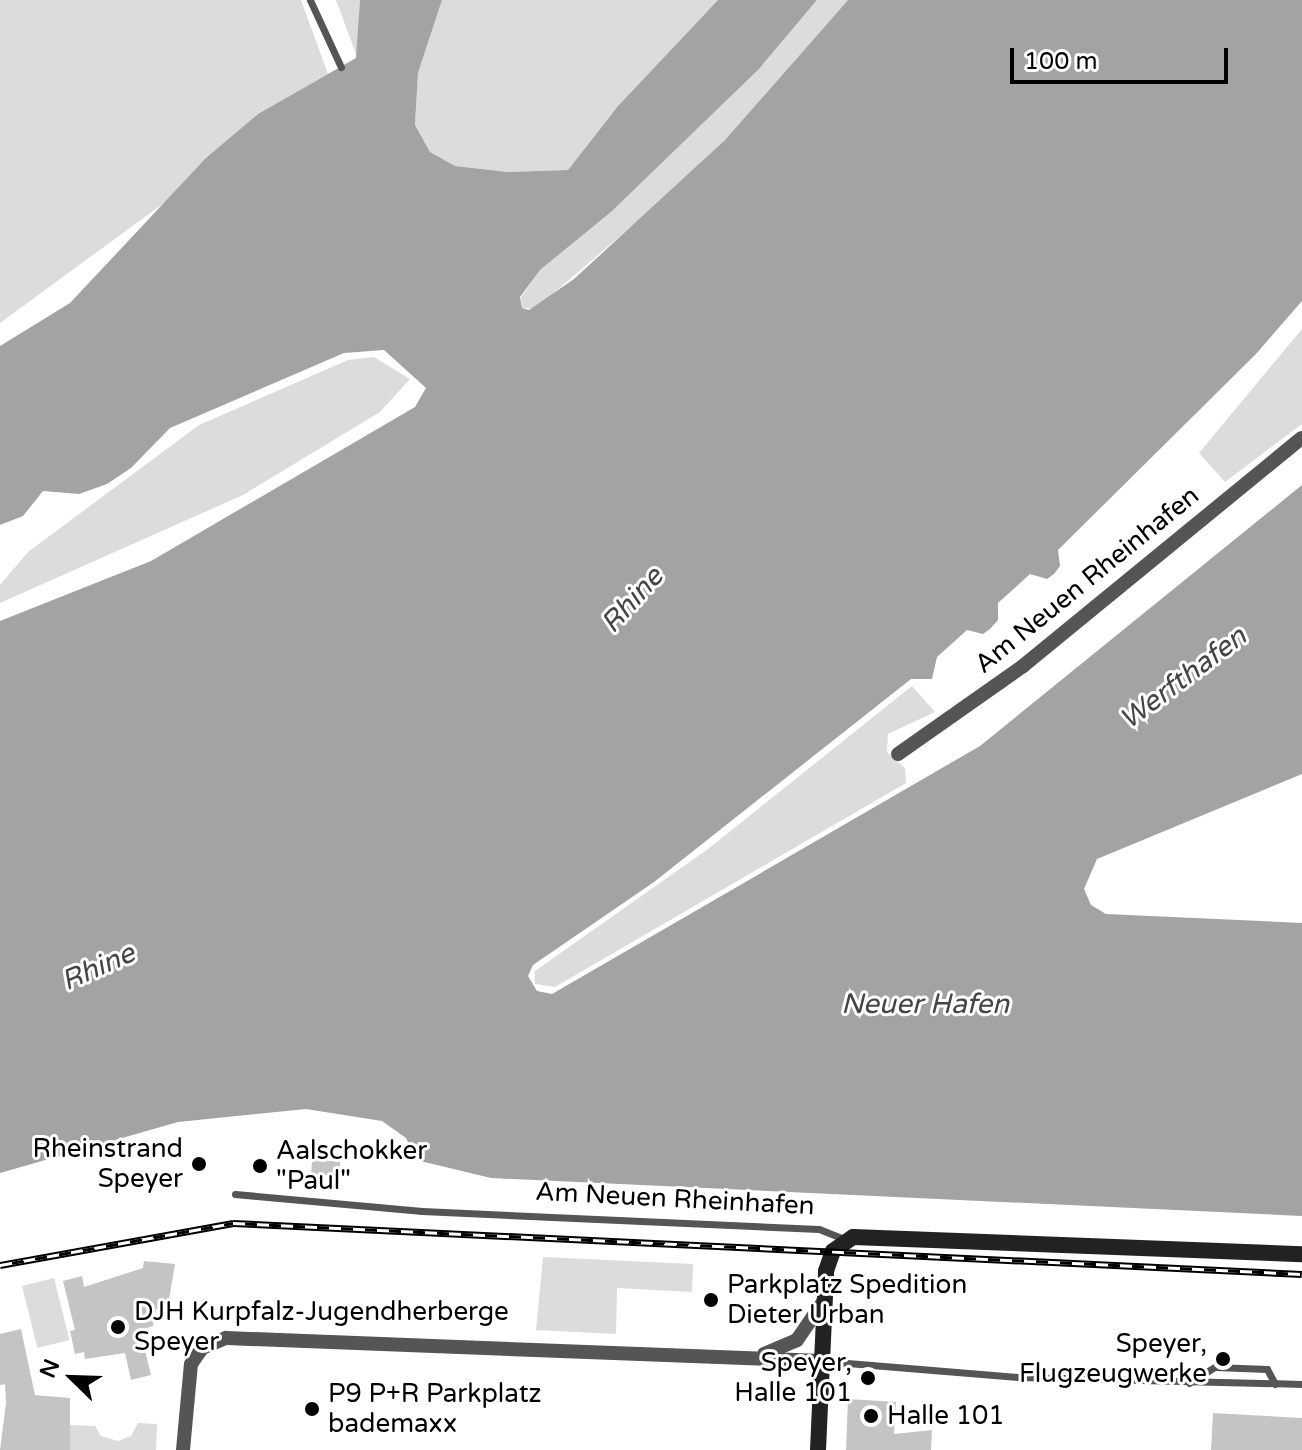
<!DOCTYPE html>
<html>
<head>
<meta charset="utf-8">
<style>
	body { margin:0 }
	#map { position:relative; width:1302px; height:1450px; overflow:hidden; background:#fff; font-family:"Varela Round",sans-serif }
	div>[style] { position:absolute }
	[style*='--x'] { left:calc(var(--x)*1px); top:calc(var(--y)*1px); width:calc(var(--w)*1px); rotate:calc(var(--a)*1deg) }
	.green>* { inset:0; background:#dcdcdc; transform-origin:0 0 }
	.water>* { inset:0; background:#a3a3a3 }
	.building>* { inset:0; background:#c4c4c4 }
	.lane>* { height:7px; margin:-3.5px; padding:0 3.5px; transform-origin:3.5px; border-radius:3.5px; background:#555 }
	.street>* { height:14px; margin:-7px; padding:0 7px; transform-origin:7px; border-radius:7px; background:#555 }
	.secondary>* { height:16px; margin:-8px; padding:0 8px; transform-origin:8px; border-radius:8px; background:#222 }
	.rail>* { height:7px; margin-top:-3.5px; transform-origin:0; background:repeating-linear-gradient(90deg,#fff 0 12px,#000 0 24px); box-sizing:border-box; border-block:2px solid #000 }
	.dots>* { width:22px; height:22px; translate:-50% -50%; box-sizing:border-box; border:4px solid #fff; border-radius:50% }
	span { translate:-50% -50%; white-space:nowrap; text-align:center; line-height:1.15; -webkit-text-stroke:6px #fff; paint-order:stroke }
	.street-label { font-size:26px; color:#000 }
	.poi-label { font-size:26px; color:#000 }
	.right { translate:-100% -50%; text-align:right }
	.left { translate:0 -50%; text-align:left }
	.water-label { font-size:28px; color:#444; font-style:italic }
	.north { position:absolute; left:32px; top:1338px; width:80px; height:80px; -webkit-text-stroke:6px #fff; paint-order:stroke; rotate:293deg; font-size:22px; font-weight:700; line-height:32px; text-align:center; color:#000 }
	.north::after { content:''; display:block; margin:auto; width:28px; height:36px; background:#000; clip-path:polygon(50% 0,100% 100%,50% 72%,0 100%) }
	.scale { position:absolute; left:1010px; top:48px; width:218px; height:36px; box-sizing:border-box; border:4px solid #000; border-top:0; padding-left:10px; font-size:24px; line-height:28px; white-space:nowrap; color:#000; -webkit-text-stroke:6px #fff; paint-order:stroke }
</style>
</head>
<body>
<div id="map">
	<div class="green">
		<div style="clip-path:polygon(0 0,301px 0,328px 74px,258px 114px,168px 200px,0 323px)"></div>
		<div style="clip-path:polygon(336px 0,360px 0,357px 57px)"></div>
		<div style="clip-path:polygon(442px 0,718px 0,618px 106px,568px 170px,508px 172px,455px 166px,430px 152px,415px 125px,418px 73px)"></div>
		<div style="clip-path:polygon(817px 0,848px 0,725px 140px,655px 206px,535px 309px,522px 308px,521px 297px,540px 270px,611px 212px,758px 70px)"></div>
		<div style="clip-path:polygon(1302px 329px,1302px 424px,1225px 482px,1199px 453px)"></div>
		<div style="clip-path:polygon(374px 357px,410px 379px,380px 412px,243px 495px,0 603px,0 585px,28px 552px,199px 425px,348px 360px)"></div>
		<div style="clip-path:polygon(912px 686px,935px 712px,888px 734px,887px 752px,905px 768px,906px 783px,555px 987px,535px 984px,535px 971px,708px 849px)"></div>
		<div style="clip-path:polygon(543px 1257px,693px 1264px,692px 1292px,617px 1288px,616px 1334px,536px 1330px)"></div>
		<div style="left:54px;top:1278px;width:64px;height:33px;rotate:76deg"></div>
		<div style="clip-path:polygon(138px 1423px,157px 1424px,156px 1450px,70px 1450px,70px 1425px,95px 1426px,101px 1436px,118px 1441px,131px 1436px)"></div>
	</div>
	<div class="water">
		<div style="clip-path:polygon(360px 0,442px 0,418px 73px,415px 125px,430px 152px,455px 166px,508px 172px,568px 170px,618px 106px,718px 0,817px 0,758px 70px,611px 212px,540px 270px,520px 297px,522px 308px,529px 310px,574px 279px,725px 140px,848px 0,1302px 0,1302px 301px,1256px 354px,1058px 550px,1060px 566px,1054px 574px,1047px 579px,1030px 574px,998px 603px,998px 620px,990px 629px,983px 634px,967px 630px,937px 657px,932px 679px,911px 679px,654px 882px,533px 965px,528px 976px,537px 991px,552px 994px,980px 746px,1302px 485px,1302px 774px,1097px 859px,1084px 889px,1091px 905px,1106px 914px,1302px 923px,1302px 1216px,491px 1178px,416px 1160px,406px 1138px,382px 1121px,306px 1109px,178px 1122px,0 1173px,0 621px,151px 561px,415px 407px,426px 388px,384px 350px,344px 353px,170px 428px,131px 468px,107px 484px,79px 494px,43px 491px,23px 516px,0 525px,0 346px,70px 303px,206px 158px,258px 114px,356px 58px)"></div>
	</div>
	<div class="building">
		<div style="clip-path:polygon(313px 1151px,329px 1151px,328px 1161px,340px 1161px,340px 1176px,311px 1174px)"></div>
		<div style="clip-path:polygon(144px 1261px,175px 1264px,167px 1311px,156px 1309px,153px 1326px,140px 1330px,151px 1375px,131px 1380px,125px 1353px,85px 1359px,84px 1352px,75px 1354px,70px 1331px,75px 1330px,63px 1281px,82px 1276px,84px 1287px,143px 1268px)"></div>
		<div style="clip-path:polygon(21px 1329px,35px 1395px,70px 1398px,70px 1450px,0 1450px,6px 1403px,5px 1384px,0 1385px,0 1334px)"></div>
		<div style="clip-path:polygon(848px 1399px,896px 1402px,894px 1434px,932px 1430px,931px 1450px,846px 1450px)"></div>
		<div style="clip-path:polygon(1213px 1413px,1302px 1418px,1302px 1450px,1211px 1450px)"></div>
	</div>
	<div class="lane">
		<div style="--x:310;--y:0;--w:74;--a:65.2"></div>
		<div style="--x:235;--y:1194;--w:188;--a:5.2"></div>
		<div style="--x:422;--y:1211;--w:397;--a:2.6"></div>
		<div style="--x:819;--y:1229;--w:29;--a:22"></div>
		<div style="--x:823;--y:1361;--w:197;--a:4.7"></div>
		<div style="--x:1019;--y:1377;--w:283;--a:1.4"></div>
		<div style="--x:1189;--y:1383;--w:31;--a:-32"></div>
		<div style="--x:1215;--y:1367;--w:52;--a:2.2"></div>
		<div style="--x:1267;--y:1369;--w:17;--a:62"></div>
	</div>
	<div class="street">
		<div style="--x:898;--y:754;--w:153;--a:-35.1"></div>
		<div style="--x:1023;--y:666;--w:360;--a:-39.3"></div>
		<div style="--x:764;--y:1354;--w:36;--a:-23"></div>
		<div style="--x:797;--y:1340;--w:46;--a:-55.6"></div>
		<div style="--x:183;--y:1450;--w:86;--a:-84.7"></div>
		<div style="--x:191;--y:1364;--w:19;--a:-55"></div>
		<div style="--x:202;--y:1348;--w:26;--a:-23"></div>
		<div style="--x:226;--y:1338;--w:597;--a:2.21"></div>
	</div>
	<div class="secondary">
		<div style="--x:818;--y:1450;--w:179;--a:-87.4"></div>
		<div style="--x:826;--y:1271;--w:21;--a:-71"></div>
		<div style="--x:833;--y:1251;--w:24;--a:-35"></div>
		<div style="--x:853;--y:1237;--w:449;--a:2.2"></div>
	</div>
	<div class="rail">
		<div style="--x:0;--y:1265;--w:237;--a:-10.2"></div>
		<div style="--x:233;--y:1223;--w:1070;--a:2.73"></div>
	</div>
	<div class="dots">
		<div style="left:199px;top:1164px;background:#000"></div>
		<div style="left:260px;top:1166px;background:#000"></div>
		<div style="left:711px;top:1300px;background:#000"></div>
		<div style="left:118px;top:1327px;background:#000"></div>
		<div style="left:1223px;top:1359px;background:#000"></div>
		<div style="left:868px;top:1378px;background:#000"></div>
		<div style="left:312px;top:1409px;background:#000"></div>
		<div style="left:871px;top:1416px;background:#000"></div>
	</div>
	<div class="street-label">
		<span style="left:1087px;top:580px;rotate:-39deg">Am Neuen Rheinhafen</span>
		<span style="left:675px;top:1199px;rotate:3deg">Am Neuen Rheinhafen</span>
	</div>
	<div class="poi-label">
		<span class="right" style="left:183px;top:1164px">Rheinstrand<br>Speyer</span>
		<span class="left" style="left:276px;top:1166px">Aalschokker<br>"Paul"</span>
		<span class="left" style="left:727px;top:1300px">Parkplatz Spedition<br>Dieter Urban</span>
		<span class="left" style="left:134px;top:1327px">DJH Kurpfalz-Jugendherberge<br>Speyer</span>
		<span class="right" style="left:1207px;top:1359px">Speyer,<br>Flugzeugwerke</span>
		<span class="right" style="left:852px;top:1378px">Speyer,<br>Halle 101</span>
		<span class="left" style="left:328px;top:1409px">P9 P+R Parkplatz<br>bademaxx</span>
		<span class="left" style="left:887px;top:1416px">Halle 101</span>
	</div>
	<div class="water-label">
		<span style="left:632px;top:600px;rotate:-48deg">Rhine</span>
		<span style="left:1183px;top:678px;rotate:-37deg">Werfthafen</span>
		<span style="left:98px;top:967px;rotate:-24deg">Rhine</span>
		<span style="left:925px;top:1004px">Neuer Hafen</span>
	</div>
	<div class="north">N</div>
	<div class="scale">100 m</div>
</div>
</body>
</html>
